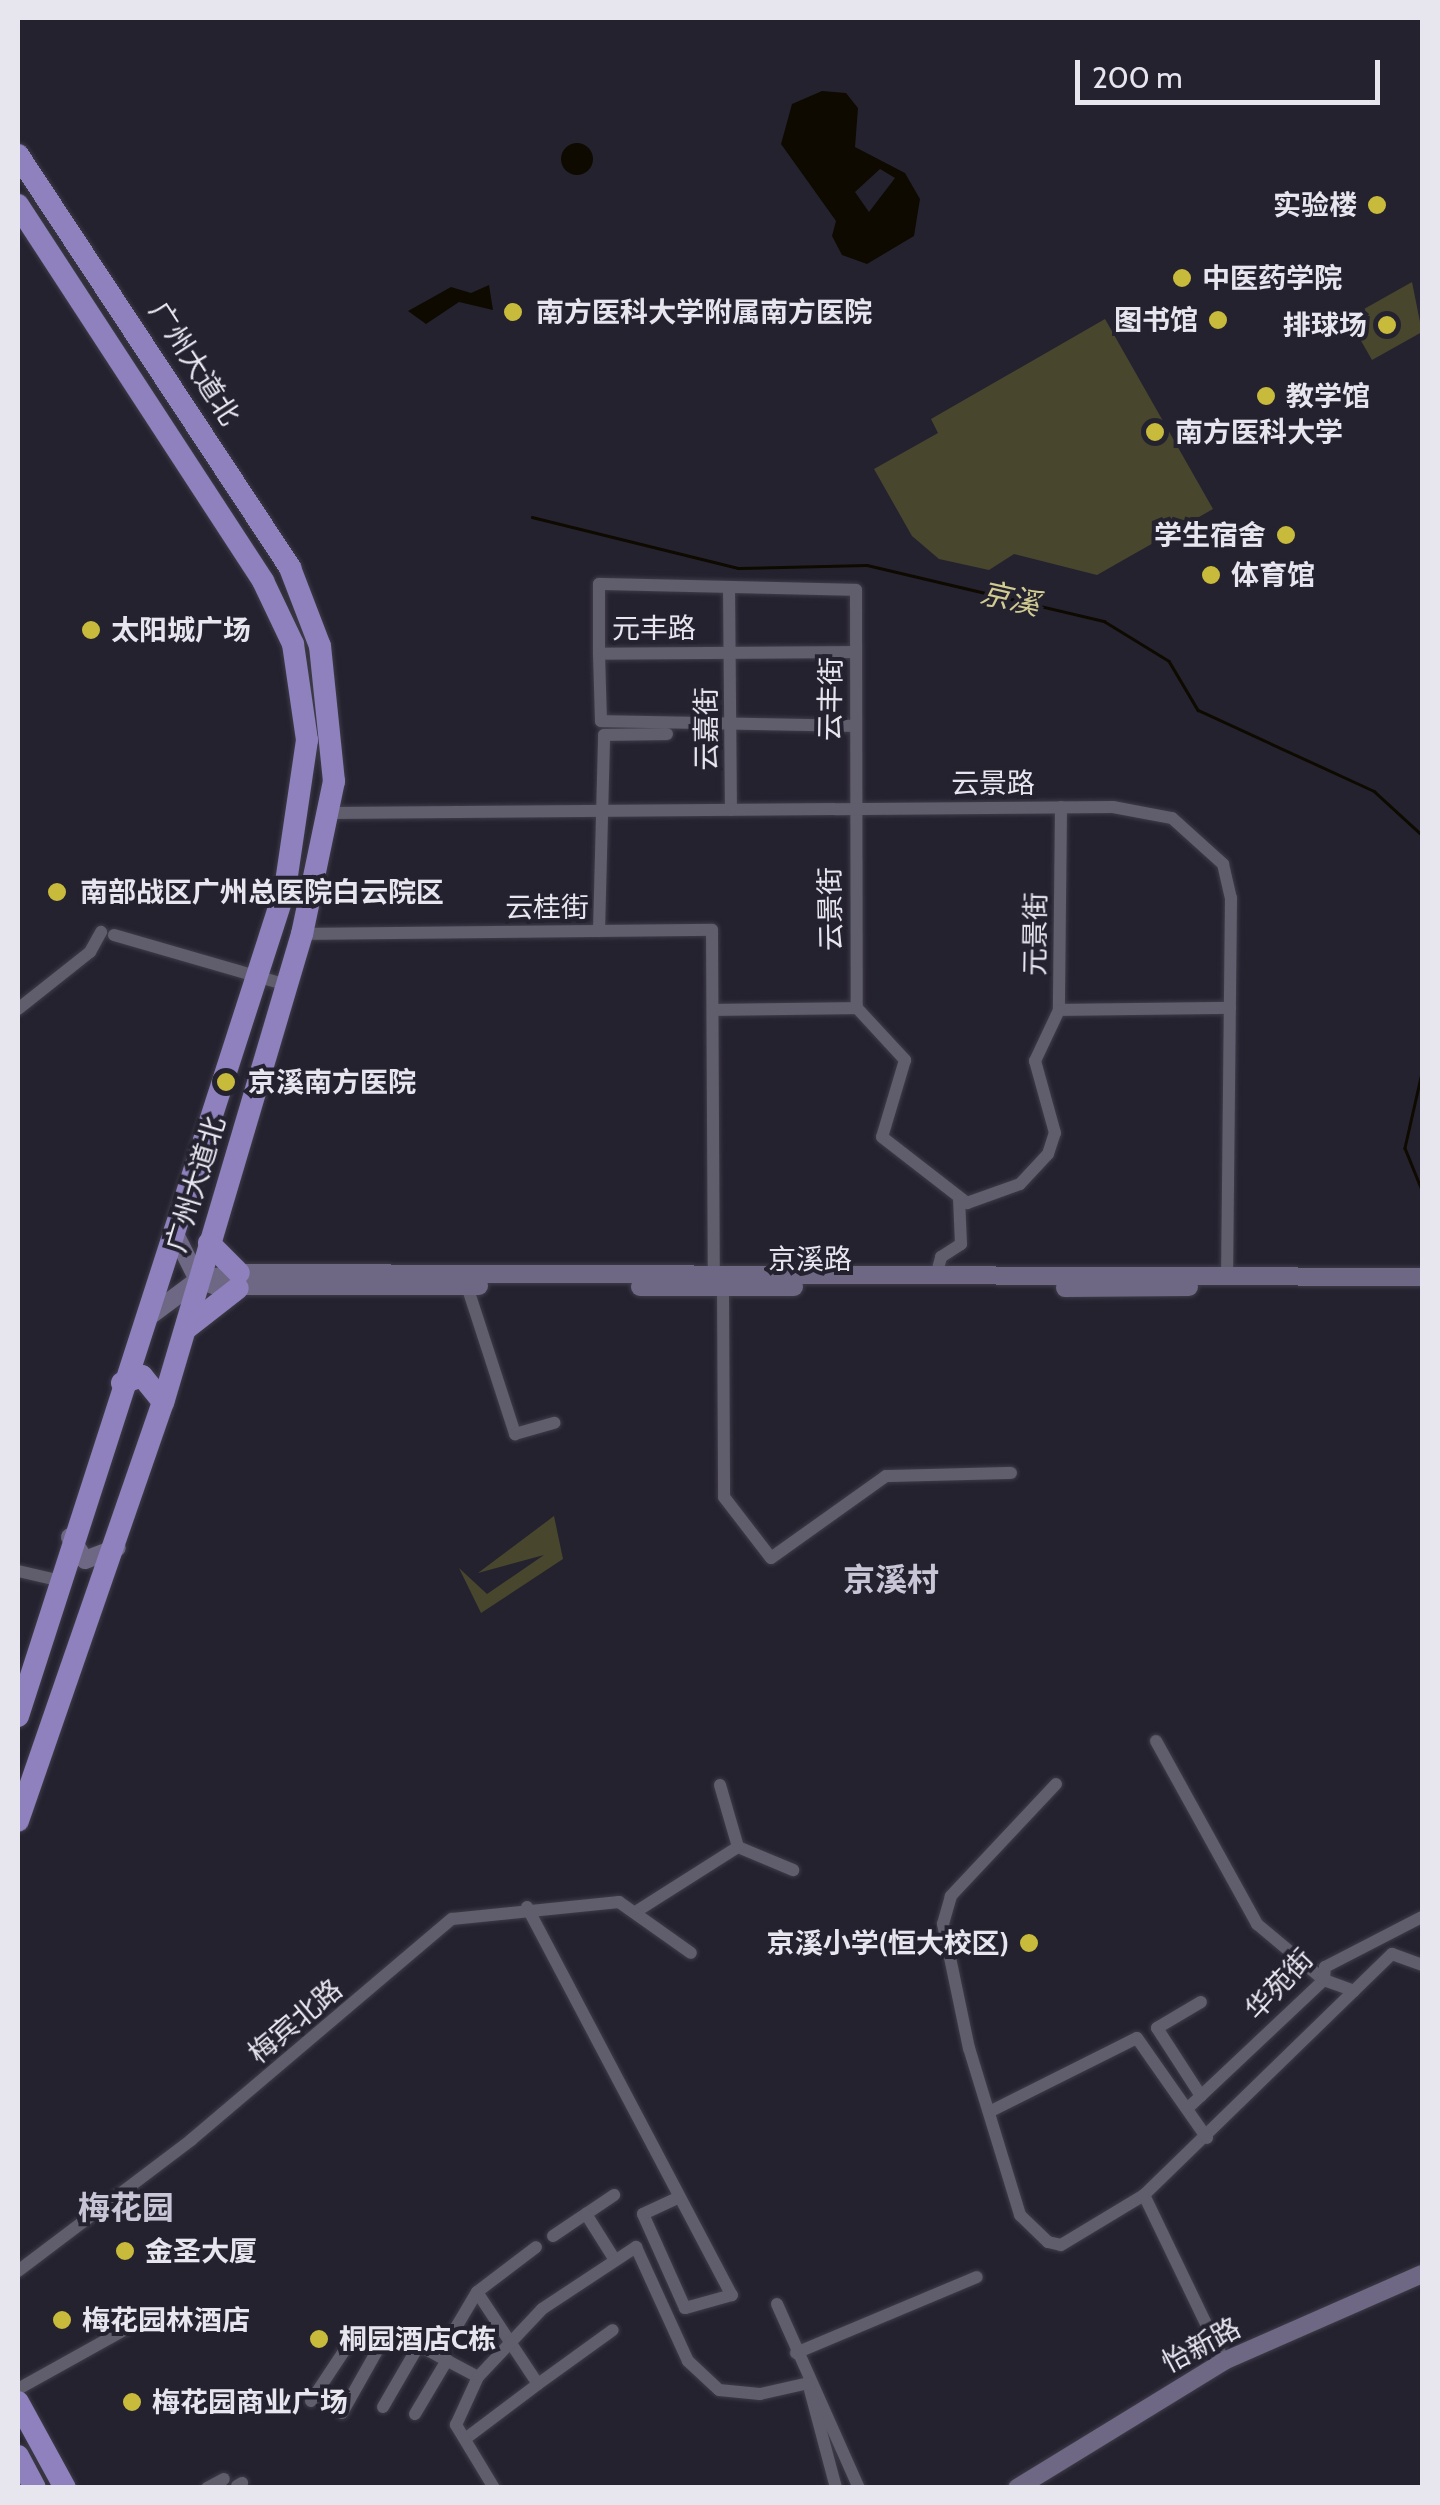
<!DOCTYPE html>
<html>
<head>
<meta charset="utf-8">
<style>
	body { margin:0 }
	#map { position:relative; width:1440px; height:2505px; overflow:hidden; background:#252230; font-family:Cabin,"Noto Sans SC",sans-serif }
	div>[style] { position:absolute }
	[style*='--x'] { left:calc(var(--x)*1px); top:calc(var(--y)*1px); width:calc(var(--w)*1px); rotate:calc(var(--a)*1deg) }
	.green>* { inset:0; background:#48462d }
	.water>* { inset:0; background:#0e0a00 }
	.round { border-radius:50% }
	.stream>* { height:2.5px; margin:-1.25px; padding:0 1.25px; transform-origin:1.25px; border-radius:1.25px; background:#0e0a00 }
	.roads { filter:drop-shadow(0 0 2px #3e3c47) drop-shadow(0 0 2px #3e3c47) }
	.street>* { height:12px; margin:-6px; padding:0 6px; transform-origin:6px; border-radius:6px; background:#605d6d }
	.secondary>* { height:18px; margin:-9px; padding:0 9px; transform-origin:9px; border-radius:9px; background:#6e6885 }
	.highway>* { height:22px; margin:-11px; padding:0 11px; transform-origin:11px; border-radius:11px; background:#8e81be }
	.dots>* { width:28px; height:28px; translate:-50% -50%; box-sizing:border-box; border:5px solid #252230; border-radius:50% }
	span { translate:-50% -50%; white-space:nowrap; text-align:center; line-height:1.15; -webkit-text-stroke:8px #252230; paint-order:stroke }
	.poi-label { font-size:28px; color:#e7e6ef; font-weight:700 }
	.right { translate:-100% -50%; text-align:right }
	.left { translate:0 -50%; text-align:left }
	.street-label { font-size:28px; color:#e7e6ef }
	.water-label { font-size:30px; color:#d0cb90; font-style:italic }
	.quarter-label { font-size:32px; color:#c8c5d7; font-weight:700 }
	.frame { position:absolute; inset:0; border:20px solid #e7e6ef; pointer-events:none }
	.scale { position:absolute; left:1075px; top:60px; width:305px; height:45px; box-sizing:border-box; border:5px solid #e7e6ef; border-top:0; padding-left:12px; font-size:30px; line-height:35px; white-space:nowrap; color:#e7e6ef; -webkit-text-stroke:8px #252230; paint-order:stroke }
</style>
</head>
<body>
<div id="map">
	<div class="green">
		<div style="clip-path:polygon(1412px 282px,1422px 332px,1372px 360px,1348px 318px)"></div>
		<div style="clip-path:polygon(1105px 319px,1213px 509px,1097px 575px,1014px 554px,989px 570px,939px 559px,912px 536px,874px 469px,938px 433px,931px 419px)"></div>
		<div style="clip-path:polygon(554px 1516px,563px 1559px,481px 1613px,459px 1568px,487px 1594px,544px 1555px,478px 1573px)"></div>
	</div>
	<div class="water">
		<div style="clip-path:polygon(evenodd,822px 91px,846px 93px,858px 108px,855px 147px,905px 173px,920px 199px,914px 236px,867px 264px,842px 255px,832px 236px,836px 221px,781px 144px,792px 104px,822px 91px,880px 169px,895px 178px,869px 212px,855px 192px,880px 169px)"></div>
		<div class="round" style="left:561px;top:143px;width:32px;height:32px"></div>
		<div style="clip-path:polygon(489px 285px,493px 310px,459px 302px,426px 324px,408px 311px,451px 287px,471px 293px)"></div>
	</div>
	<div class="stream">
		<div style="--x:532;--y:517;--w:212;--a:13.9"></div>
		<div style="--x:738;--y:568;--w:129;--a:-1.3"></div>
		<div style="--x:867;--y:565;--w:244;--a:13.3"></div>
		<div style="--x:1104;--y:621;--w:76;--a:31.6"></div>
		<div style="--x:1169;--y:661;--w:57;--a:59.4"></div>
		<div style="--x:1198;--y:710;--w:194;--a:24.7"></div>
		<div style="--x:1374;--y:791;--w:65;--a:42.5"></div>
		<div style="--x:1422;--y:905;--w:75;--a:90"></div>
		<div style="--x:1422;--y:1073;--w:77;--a:102.8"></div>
		<div style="--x:1405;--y:1148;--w:45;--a:68"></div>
	</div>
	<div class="roads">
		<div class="street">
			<div style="--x:729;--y:587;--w:223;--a:89.5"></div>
			<div style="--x:855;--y:652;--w:256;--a:179.6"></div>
			<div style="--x:599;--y:654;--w:70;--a:-90"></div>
			<div style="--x:599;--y:584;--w:257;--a:1.3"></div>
			<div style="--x:856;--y:590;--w:418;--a:89.9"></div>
			<div style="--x:599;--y:654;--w:67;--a:88.3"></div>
			<div style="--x:601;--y:721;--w:254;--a:1.1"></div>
			<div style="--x:1061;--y:807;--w:203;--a:90.6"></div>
			<div style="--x:1059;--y:1010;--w:171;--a:-0.7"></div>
			<div style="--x:331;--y:813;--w:782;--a:-0.44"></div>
			<div style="--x:1113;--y:807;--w:60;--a:10.6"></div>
			<div style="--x:1172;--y:818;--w:69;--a:42"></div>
			<div style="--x:1223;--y:864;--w:35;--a:77"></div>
			<div style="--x:1231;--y:898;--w:377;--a:90.6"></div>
			<div style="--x:599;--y:931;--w:196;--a:-88.5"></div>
			<div style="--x:604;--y:735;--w:63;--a:-0.9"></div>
			<div style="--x:302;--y:934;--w:410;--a:-0.6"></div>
			<div style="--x:712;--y:930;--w:344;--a:89.7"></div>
			<div style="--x:114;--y:935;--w:180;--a:16.1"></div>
			<div style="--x:857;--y:1008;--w:71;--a:47.3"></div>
			<div style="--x:905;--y:1060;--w:80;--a:106.6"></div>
			<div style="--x:882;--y:1137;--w:108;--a:37.8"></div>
			<div style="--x:967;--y:1203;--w:56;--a:-19.7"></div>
			<div style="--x:1020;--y:1184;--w:41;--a:-47"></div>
			<div style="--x:1048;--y:1154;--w:22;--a:-72"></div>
			<div style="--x:1055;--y:1133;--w:75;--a:-105.5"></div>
			<div style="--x:1035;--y:1061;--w:56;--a:-64.8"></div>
			<div style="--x:18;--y:1009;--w:92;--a:-38.4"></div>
			<div style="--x:90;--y:952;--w:23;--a:-61"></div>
			<div style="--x:714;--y:1010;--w:143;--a:-0.8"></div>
			<div style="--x:936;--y:1276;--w:20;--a:-75"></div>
			<div style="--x:941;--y:1257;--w:24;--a:-33"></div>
			<div style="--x:961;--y:1244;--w:45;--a:-92.5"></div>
			<div style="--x:467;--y:1286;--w:156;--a:72"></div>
			<div style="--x:515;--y:1434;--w:41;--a:-15.8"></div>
			<div style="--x:723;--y:1287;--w:210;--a:89.7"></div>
			<div style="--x:724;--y:1497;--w:77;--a:52.4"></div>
			<div style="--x:771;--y:1558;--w:141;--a:-35.5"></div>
			<div style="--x:886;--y:1476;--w:125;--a:-1.4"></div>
			<div style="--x:18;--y:1571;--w:40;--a:13"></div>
			<div style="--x:1156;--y:1741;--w:209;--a:61.1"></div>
			<div style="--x:1257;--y:1924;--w:87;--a:39.9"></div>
			<div style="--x:1324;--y:1980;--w:32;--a:20"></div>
			<div style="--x:1056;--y:1784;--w:154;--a:133.2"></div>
			<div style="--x:951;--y:1896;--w:29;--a:106"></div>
			<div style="--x:943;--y:1924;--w:127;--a:78.2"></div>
			<div style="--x:969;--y:2048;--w:175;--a:73"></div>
			<div style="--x:1020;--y:2215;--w:39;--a:44"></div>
			<div style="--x:1048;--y:2242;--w:13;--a:13"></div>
			<div style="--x:1061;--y:2245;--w:97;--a:-31.1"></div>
			<div style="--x:1144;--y:2195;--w:346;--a:-44.2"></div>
			<div style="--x:1392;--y:1954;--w:32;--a:20"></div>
			<div style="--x:720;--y:1785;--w:65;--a:73.8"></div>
			<div style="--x:738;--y:1847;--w:60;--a:22.7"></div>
			<div style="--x:527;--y:1907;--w:439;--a:62.2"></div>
			<div style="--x:732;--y:2295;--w:49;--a:164.5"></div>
			<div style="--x:685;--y:2308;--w:103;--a:-114.1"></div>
			<div style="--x:643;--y:2214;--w:38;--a:-25"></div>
			<div style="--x:637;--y:1911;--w:120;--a:-32.4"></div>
			<div style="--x:1201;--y:2096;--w:81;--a:-122.9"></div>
			<div style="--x:1157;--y:2028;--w:51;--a:-30.6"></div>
			<div style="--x:1188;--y:2108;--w:187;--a:-43.3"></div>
			<div style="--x:1324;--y:1980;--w:13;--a:-86"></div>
			<div style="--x:1325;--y:1967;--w:109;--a:-27.3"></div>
			<div style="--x:989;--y:2112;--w:165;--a:-26.6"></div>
			<div style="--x:1137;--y:2038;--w:122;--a:55"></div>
			<div style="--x:1144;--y:2195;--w:184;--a:64.3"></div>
			<div style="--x:586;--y:2214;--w:34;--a:-34"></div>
			<div style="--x:553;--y:2236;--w:40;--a:-34"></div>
			<div style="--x:586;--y:2214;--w:54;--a:57.8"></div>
			<div style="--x:18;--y:2271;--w:217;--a:-37.1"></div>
			<div style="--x:191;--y:2140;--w:342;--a:-40.3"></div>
			<div style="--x:452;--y:1919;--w:168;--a:-5.8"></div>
			<div style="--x:619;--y:1902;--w:88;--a:35.3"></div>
			<div style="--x:477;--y:2292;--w:74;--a:-37.3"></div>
			<div style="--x:777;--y:2304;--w:201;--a:66"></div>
			<div style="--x:796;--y:2353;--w:196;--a:-22.8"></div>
			<div style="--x:439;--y:2356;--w:74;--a:-59.3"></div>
			<div style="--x:477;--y:2292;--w:110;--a:56.5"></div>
			<div style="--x:538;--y:2384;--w:86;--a:143"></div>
			<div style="--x:538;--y:2384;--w:92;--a:-35.8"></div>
			<div style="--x:18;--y:2389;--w:124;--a:-29.1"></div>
			<div style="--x:810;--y:2390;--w:101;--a:75.1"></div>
			<div style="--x:311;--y:2401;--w:78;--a:-56.5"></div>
			<div style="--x:354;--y:2336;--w:27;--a:28"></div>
			<div style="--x:378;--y:2349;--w:25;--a:-34"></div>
			<div style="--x:399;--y:2335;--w:89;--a:28"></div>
			<div style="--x:383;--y:2407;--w:72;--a:-59.9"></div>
			<div style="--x:342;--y:2413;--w:73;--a:-60.6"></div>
			<div style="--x:415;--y:2414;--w:63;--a:-59.3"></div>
			<div style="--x:237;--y:2486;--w:6;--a:-31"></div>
			<div style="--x:207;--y:2488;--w:19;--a:-28"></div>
			<div style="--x:494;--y:2488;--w:74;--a:-121.1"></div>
			<div style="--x:456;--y:2425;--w:53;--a:-65.4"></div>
			<div style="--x:478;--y:2377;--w:93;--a:-46.7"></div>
			<div style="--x:542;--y:2309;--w:113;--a:-33.4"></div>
			<div style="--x:636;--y:2247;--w:125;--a:65.5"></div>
			<div style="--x:688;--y:2361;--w:42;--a:43.1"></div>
			<div style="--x:719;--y:2390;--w:41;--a:5.6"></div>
			<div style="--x:760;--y:2394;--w:50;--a:-12.7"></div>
		</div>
		<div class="secondary">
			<div style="--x:173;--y:1230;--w:56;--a:63.4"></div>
			<div style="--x:198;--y:1280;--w:19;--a:18"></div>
			<div style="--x:216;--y:1286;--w:263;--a:0"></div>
			<div style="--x:640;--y:1287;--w:154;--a:0"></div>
			<div style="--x:1065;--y:1288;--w:124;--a:-0.5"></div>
			<div style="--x:147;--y:1318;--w:64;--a:-36.7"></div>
			<div style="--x:198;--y:1280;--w:42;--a:-9.7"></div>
			<div style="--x:239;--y:1273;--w:1183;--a:0.19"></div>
			<div style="--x:70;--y:1537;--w:27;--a:57"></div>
			<div style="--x:85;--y:1560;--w:34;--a:-21"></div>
			<div style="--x:1017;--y:2488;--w:243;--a:-31.5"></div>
			<div style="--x:1224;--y:2361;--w:216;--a:-23.7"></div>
		</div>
		<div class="highway">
			<div style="--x:18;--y:155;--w:495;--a:56.6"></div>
			<div style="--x:290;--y:568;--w:84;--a:69"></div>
			<div style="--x:320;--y:646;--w:136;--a:84.1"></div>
			<div style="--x:334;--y:781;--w:156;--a:101.8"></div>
			<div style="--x:302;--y:934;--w:488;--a:106.5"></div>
			<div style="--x:163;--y:1402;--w:443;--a:109.1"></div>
			<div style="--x:18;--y:205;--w:449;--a:56.9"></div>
			<div style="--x:263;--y:581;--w:70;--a:64.5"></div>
			<div style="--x:293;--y:644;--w:97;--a:81.7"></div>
			<div style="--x:307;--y:740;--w:151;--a:98.4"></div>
			<div style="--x:285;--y:889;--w:869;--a:107.89"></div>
			<div style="--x:209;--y:1243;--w:42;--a:45"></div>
			<div style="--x:188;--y:1327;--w:63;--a:-38"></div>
			<div style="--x:122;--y:1383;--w:21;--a:-19"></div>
			<div style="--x:142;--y:1376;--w:33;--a:51"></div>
			<div style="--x:18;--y:2402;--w:98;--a:61.3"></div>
			<div style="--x:18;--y:2456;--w:36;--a:62"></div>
		</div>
	</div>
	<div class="dots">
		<div style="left:1377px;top:205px;background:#c8bb3b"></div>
		<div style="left:1182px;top:278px;background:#c8bb3b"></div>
		<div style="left:513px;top:312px;background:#c8bb3b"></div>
		<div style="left:1218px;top:320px;background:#c8bb3b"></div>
		<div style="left:1387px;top:325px;background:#c8bb3b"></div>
		<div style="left:1266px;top:396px;background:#c8bb3b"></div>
		<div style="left:1155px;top:432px;background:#c8bb3b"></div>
		<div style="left:1286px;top:535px;background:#c8bb3b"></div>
		<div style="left:1211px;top:575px;background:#c8bb3b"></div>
		<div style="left:91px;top:630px;background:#c8bb3b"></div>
		<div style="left:57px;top:892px;background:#c8bb3b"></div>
		<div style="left:226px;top:1082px;background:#c8bb3b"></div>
		<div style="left:1029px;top:1943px;background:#c8bb3b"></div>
		<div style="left:125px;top:2251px;background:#c8bb3b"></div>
		<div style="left:62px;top:2320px;background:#c8bb3b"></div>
		<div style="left:319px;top:2339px;background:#c8bb3b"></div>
		<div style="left:132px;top:2402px;background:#c8bb3b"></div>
	</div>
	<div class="poi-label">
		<span class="right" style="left:1357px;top:205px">实验楼</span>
		<span class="left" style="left:1202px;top:278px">中医药学院</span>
		<span class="left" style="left:536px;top:312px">南方医科大学附属南方医院</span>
		<span class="right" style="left:1198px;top:320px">图书馆</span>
		<span class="right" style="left:1367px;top:325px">排球场</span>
		<span class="left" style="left:1286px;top:396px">教学馆</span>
		<span class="left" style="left:1175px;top:432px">南方医科大学</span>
		<span class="right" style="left:1266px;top:535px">学生宿舍</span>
		<span class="left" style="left:1231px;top:575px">体育馆</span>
		<span class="left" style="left:111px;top:630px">太阳城广场</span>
		<span class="left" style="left:80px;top:892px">南部战区广州总医院白云院区</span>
		<span class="left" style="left:248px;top:1082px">京溪南方医院</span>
		<span class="right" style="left:1009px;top:1943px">京溪小学(恒大校区)</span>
		<span class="left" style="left:145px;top:2251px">金圣大厦</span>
		<span class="left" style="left:82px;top:2320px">梅花园林酒店</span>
		<span class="left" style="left:339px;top:2339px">桐园酒店C栋</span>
		<span class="left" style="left:152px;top:2402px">梅花园商业广场</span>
	</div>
	<div class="street-label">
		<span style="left:195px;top:363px;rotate:57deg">广州大道北</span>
		<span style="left:654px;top:628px">元丰路</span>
		<span style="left:830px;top:699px;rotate:-89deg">云丰街</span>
		<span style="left:706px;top:729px;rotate:-90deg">云嘉街</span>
		<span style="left:993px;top:783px">云景路</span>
		<span style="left:547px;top:907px">云桂街</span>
		<span style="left:830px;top:909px;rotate:-91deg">云景街</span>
		<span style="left:1035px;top:934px;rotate:-89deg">元景街</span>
		<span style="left:195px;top:1184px;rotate:-73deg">广州大道北</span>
		<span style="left:810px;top:1259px">京溪路</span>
		<span style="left:1279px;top:1984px;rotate:-47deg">华苑街</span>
		<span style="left:295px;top:2021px;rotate:-40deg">梅宾北路</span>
		<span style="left:1201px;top:2345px;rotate:-28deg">怡新路</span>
	</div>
	<div class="water-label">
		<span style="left:1010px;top:599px;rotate:13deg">京溪</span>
	</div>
	<div class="quarter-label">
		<span style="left:891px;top:1580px">京溪村</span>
		<span style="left:126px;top:2208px">梅花园</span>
	</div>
	<div class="frame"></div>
	<div class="scale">200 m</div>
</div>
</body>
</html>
